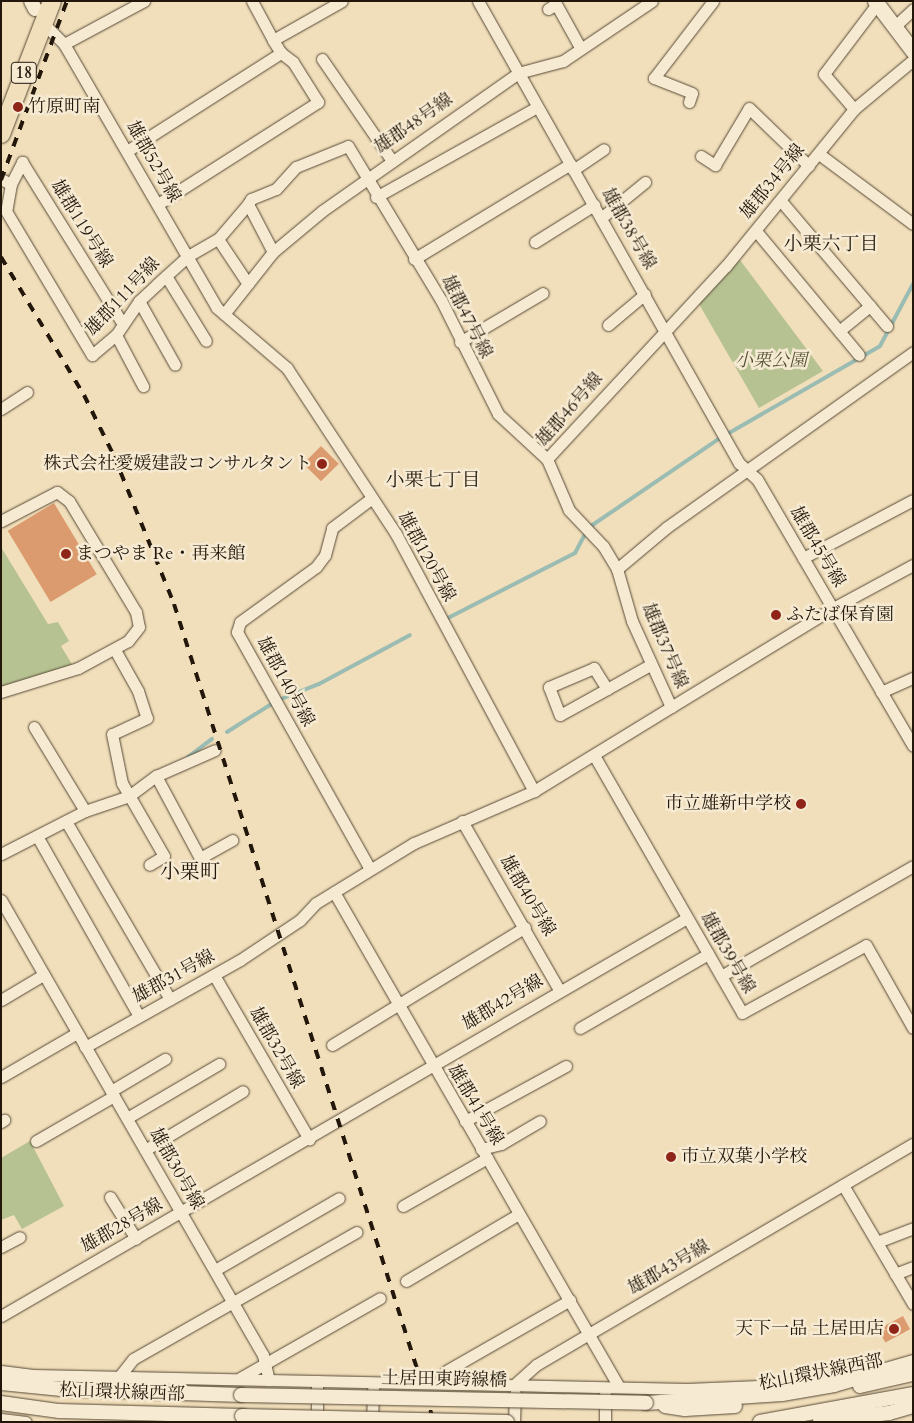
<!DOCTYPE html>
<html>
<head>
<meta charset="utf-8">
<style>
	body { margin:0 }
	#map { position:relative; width:914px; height:1423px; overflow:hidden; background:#f1deba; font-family:Cardo,"Noto Serif JP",serif }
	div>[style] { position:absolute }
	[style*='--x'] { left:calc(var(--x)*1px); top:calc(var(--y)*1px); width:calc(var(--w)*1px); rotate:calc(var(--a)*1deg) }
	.green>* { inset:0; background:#b7c292 }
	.stream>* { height:4px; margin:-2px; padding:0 2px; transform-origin:2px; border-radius:2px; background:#9bbcb2 }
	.building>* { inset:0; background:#dc9b6e; transform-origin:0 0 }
	.roads { filter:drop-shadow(0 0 1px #564936) drop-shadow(0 0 1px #564936) }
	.minor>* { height:11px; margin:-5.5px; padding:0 5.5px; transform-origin:5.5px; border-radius:5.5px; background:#f6ead2 }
	.tertiary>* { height:14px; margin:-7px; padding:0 7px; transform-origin:7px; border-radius:7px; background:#f6ead2 }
	.secondary>* { height:15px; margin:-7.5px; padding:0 7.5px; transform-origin:7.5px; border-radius:7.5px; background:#f6ead2 }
	.primary>* { height:18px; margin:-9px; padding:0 9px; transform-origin:9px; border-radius:9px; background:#f1deba }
	.rail>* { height:4px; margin-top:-2px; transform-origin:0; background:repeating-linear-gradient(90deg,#22170a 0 9px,transparent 0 18px) }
	.bridges { filter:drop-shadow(0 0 1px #564936) drop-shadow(0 0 1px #564936) }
	.tertiary-bridge>* { height:14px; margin:-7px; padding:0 7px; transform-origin:7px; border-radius:7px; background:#f6ead2 }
	.dots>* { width:14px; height:14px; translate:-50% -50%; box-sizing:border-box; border:2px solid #f6ead2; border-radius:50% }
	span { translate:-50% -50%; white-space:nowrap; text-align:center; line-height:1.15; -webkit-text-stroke:5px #f6ead2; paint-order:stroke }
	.shield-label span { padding:1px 4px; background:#f6ead2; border:1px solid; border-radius:4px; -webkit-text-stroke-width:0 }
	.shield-label { font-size:16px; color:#22170a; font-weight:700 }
	.poi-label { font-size:18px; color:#22170a }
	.left { translate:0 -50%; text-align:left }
	.right { translate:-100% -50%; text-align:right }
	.street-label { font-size:18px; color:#22170a }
	.park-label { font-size:18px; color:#56533a; font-style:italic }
	.neighbourhood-label { font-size:19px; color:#22170a }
	.quarter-label { font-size:20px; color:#22170a }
	.frame { position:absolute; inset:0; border:2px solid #22170a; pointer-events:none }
</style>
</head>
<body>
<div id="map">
	<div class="green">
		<div style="clip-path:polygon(740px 260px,823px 371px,759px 408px,699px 304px)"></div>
		<div style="clip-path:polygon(1px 547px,48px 624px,58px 622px,69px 641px,61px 646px,73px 666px,1px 687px)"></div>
		<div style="clip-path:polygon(30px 1141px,64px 1206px,22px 1229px,14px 1215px,1px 1220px,1px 1158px)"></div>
	</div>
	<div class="stream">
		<div style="--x:729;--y:433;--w:174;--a:-29.9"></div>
		<div style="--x:880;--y:346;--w:70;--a:-62"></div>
		<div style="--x:591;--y:526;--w:156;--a:-34.3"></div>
		<div style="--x:446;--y:619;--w:145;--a:-27.1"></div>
		<div style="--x:575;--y:553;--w:21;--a:-62"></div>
		<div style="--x:281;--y:699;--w:41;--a:-21.5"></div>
		<div style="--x:319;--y:684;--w:103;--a:-28.3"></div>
		<div style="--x:227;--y:732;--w:54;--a:-32.2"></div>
		<div style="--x:188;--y:757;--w:30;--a:-37"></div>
	</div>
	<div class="building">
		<div style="left:321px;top:446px;width:25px;height:25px;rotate:45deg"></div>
		<div style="left:54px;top:503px;width:83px;height:54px;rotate:59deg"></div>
		<div style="left:903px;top:1316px;width:15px;height:28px;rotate:62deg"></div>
	</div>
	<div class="roads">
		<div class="minor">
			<div style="--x:252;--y:1;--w:44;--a:61.7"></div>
			<div style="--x:273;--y:40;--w:79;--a:-29.5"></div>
			<div style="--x:478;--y:1;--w:531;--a:60.54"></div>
			<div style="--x:739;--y:463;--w:24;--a:42"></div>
			<div style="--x:757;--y:479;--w:309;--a:59.7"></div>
			<div style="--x:548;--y:9;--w:9;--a:-32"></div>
			<div style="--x:556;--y:4;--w:51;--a:60.9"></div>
			<div style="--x:43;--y:23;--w:30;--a:45"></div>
			<div style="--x:64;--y:44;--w:305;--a:59.9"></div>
			<div style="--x:217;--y:308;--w:92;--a:40.6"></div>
			<div style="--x:287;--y:368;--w:199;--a:56.7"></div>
			<div style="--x:396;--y:534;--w:292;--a:61.8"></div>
			<div style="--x:894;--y:27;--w:26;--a:-43"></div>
			<div style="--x:64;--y:44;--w:91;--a:-28.3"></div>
			<div style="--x:322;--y:59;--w:124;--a:55.5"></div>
			<div style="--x:689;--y:102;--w:9;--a:-72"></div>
			<div style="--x:692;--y:93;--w:41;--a:-158.5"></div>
			<div style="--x:654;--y:78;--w:97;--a:-52.5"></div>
			<div style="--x:854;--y:109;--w:46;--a:-130.6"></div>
			<div style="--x:824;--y:74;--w:88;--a:-52.9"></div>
			<div style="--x:127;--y:151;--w:183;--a:-32.5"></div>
			<div style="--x:819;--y:154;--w:117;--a:36.7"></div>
			<div style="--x:701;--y:156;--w:17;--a:33"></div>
			<div style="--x:715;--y:165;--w:66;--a:-59.2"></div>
			<div style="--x:749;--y:108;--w:83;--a:44"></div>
			<div style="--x:573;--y:170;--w:37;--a:-34"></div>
			<div style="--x:1;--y:179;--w:11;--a:27"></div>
			<div style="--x:11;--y:184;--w:27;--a:100"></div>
			<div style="--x:6;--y:211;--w:168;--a:59.2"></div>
			<div style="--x:92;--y:355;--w:31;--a:-40"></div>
			<div style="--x:116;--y:335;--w:41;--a:-55.9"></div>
			<div style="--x:139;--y:301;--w:25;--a:-43"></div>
			<div style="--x:157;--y:284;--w:42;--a:-42.1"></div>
			<div style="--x:188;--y:256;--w:34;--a:-30"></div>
			<div style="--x:218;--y:239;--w:46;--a:-49.4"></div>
			<div style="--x:248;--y:204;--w:54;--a:62.5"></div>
			<div style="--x:11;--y:184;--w:25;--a:-63"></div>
			<div style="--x:22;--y:162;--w:191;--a:58.1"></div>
			<div style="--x:376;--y:197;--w:184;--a:-29.2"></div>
			<div style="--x:781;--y:201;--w:164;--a:49.7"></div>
			<div style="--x:158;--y:204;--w:190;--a:-32.5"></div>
			<div style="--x:318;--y:102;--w:47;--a:-122"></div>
			<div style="--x:293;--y:62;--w:15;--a:-143"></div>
			<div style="--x:281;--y:53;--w:15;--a:-122"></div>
			<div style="--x:248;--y:204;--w:6;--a:-59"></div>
			<div style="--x:251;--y:199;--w:27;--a:-22"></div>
			<div style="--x:276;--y:189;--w:30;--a:-48"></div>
			<div style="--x:296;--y:167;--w:56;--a:-22"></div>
			<div style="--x:348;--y:146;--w:180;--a:58.9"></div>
			<div style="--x:441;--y:300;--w:127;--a:63.4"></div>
			<div style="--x:498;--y:414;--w:67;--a:42.6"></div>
			<div style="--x:601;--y:218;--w:57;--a:-39.3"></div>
			<div style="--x:756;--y:231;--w:161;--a:50.3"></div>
			<div style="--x:218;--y:239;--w:54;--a:56.3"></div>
			<div style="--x:535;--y:242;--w:70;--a:-32.1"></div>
			<div style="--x:414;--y:259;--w:183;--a:-31.3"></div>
			<div style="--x:166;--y:276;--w:76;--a:58.4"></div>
			<div style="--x:139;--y:301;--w:73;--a:60.6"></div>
			<div style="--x:224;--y:314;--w:79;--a:-51.7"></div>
			<div style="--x:273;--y:252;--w:64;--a:-39.9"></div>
			<div style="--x:322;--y:211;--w:240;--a:-35.1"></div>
			<div style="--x:518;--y:73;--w:47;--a:-14.9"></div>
			<div style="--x:563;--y:61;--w:107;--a:-34"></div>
			<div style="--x:608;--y:325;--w:48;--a:-40"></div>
			<div style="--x:839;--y:331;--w:40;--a:-39"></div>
			<div style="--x:116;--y:335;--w:58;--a:62.1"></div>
			<div style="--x:460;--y:342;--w:96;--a:-30.6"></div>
			<div style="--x:1;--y:409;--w:31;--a:-33"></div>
			<div style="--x:1;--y:521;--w:63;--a:-27.4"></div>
			<div style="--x:57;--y:492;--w:15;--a:37"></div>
			<div style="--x:69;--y:501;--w:130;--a:58.9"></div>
			<div style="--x:136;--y:612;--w:15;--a:79"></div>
			<div style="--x:139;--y:627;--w:18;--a:128"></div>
			<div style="--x:128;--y:641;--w:57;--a:151.6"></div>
			<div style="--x:78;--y:668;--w:81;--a:162.7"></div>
			<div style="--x:803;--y:558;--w:124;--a:-27.8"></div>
			<div style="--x:617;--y:569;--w:27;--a:-121"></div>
			<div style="--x:603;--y:546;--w:50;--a:-133.4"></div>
			<div style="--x:569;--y:510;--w:56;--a:-113.3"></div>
			<div style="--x:547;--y:459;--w:263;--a:-47.2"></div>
			<div style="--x:726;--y:266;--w:203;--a:-50.8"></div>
			<div style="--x:854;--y:109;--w:77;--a:-39.7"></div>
			<div style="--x:115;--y:650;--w:47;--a:60.7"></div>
			<div style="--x:138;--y:691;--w:28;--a:72"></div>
			<div style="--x:147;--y:718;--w:38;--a:155"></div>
			<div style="--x:112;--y:734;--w:50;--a:78.5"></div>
			<div style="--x:122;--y:783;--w:84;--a:60.1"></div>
			<div style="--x:164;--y:856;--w:17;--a:149"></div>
			<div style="--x:607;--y:689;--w:25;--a:-122"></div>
			<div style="--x:594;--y:668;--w:49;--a:157.1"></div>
			<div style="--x:549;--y:687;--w:30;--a:69"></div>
			<div style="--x:560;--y:715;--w:54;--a:-29"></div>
			<div style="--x:607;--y:689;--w:49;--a:-29.2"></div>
			<div style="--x:881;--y:692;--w:35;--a:-24"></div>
			<div style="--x:671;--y:707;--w:190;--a:-31.4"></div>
			<div style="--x:833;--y:608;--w:91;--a:-28.3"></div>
			<div style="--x:34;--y:727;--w:98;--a:58.7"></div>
			<div style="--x:595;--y:757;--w:295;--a:60.1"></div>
			<div style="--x:742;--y:1013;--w:141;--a:-28.7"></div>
			<div style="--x:866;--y:945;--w:95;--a:60.5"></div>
			<div style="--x:156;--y:776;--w:93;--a:61.8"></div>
			<div style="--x:200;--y:858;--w:37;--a:-29"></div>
			<div style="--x:462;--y:821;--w:195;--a:60.1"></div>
			<div style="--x:67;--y:823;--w:204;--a:59.7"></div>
			<div style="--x:37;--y:836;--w:207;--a:60.5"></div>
			<div style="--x:1;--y:854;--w:94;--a:-27.1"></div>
			<div style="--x:85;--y:811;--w:46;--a:-18.8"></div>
			<div style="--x:129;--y:796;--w:34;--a:-37"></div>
			<div style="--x:156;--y:776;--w:64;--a:-23.8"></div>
			<div style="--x:370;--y:869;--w:272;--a:-119.3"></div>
			<div style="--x:237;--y:632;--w:10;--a:-73"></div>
			<div style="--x:240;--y:622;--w:94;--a:-35.9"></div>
			<div style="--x:316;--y:567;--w:15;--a:-53"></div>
			<div style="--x:325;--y:555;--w:28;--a:-75"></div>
			<div style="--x:332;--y:528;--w:50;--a:-36.9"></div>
			<div style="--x:334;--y:892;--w:571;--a:60.07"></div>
			<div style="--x:1;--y:900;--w:525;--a:60.07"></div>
			<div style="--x:263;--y:1355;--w:26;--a:77"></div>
			<div style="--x:214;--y:975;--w:190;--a:59.9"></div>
			<div style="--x:721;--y:976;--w:221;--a:-29.8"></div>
			<div style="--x:1;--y:1000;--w:49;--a:-30.8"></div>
			<div style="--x:580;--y:1028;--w:148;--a:-30"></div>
			<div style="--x:332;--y:1045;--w:226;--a:-31.4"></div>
			<div style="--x:85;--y:1047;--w:178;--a:-29.3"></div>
			<div style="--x:240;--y:960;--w:72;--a:-33.7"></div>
			<div style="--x:300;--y:920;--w:23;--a:-47"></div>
			<div style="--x:316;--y:903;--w:115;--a:-31.5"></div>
			<div style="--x:414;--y:843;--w:131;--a:-23.4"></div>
			<div style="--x:534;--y:791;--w:161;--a:-31.5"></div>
			<div style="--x:671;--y:707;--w:94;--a:-114.4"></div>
			<div style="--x:632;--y:621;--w:54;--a:-106.1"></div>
			<div style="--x:617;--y:569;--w:65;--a:-40"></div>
			<div style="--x:667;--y:527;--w:302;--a:-35.4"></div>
			<div style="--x:1;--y:1077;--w:88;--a:-30.1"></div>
			<div style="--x:111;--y:1091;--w:63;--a:-30.7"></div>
			<div style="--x:127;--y:1118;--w:107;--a:-30.4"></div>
			<div style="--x:465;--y:1121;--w:115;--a:-28.6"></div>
			<div style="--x:1;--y:1122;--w:4;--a:-34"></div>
			<div style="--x:36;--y:1141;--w:90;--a:-30"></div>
			<div style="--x:481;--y:1149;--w:21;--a:-14"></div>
			<div style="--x:501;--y:1144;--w:45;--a:-30.5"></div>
			<div style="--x:145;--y:1150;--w:114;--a:-31"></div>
			<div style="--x:843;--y:1185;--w:138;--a:59.5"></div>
			<div style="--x:110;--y:1197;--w:49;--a:58.2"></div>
			<div style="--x:403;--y:1206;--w:97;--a:-29.7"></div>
			<div style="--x:877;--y:1242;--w:39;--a:-21"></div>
			<div style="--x:1;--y:1247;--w:21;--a:-28"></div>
			<div style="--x:215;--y:1270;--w:143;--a:-30.1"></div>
			<div style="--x:895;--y:1274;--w:19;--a:-21"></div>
			<div style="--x:406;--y:1281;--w:131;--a:-30.7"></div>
			<div style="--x:1;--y:1316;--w:793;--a:-30.12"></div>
			<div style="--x:1;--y:1371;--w:32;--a:7"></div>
			<div style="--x:33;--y:1375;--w:654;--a:1.23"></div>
			<div style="--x:687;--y:1389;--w:72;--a:-2.4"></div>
			<div style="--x:759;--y:1386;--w:84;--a:-6.1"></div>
			<div style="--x:446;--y:1371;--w:143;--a:-29.8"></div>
			<div style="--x:119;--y:1377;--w:23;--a:-52"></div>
			<div style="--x:133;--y:1359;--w:257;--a:-29.6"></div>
			<div style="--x:240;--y:1378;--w:161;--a:-29.7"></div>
			<div style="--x:515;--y:1384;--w:28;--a:-42"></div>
			<div style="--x:536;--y:1365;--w:437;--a:-30.4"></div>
			<div style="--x:1;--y:1419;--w:25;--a:7"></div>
			<div style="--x:317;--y:1422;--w:41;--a:-90"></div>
			<div style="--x:372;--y:1422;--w:33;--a:-88"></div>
			<div style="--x:514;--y:1422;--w:28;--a:-88"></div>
			<div style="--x:605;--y:1422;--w:28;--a:-90"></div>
		</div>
		<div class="tertiary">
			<div style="--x:31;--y:1;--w:9;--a:63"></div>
			<div style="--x:1;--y:1383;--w:61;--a:5.6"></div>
			<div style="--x:62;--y:1389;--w:179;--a:1.9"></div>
			<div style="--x:860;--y:1386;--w:54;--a:-12.8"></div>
			<div style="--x:1;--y:1403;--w:59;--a:7.9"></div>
			<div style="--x:59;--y:1411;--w:183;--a:1.6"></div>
			<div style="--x:646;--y:1403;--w:136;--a:-3.8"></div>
			<div style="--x:782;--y:1394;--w:53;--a:-9.8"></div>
			<div style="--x:834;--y:1385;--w:82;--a:-16.2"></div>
			<div style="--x:665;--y:1406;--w:20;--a:9"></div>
			<div style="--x:685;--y:1409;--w:50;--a:-3.4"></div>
			<div style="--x:820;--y:1421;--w:69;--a:-6.6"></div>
			<div style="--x:889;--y:1413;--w:25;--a:-16"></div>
			<div style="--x:760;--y:1422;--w:156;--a:-10.4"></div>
		</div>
		<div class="secondary">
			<div style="--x:875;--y:1;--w:63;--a:52.8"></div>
		</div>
		<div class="primary">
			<div style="--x:1;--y:134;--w:142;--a:-69"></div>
		</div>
	</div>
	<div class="rail">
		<div style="--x:1;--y:180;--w:191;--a:-69.8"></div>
		<div style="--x:1;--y:257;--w:161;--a:59"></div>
		<div style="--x:84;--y:395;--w:68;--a:63.8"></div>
		<div style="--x:114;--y:456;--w:160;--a:67.9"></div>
		<div style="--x:174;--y:604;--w:858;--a:72.37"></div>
	</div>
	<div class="bridges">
		<div class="tertiary-bridge">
			<div style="--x:241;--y:1395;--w:405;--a:1.1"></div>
			<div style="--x:242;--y:1416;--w:265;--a:1.3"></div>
		</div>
	</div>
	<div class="dots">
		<div style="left:18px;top:107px;background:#8f2418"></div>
		<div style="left:322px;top:464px;background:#8f2418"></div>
		<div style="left:66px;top:554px;background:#8f2418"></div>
		<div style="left:776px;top:615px;background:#8f2418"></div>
		<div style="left:801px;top:804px;background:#8f2418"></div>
		<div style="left:671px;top:1157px;background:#8f2418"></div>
		<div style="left:894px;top:1329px;background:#8f2418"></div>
	</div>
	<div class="shield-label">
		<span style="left:24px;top:73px">18</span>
	</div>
	<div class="poi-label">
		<span class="left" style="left:28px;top:107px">竹原町南</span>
		<span class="right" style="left:312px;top:464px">株式会社愛媛建設コンサルタント</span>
		<span class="left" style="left:76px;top:554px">まつやま Re・再来館</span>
		<span class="left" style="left:786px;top:615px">ふたば保育園</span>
		<span class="right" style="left:791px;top:804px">市立雄新中学校</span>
		<span class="left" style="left:681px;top:1157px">市立双葉小学校</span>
		<span class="right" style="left:884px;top:1329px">天下一品 土居田店</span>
	</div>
	<div class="street-label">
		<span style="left:414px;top:124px;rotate:-35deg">雄郡48号線</span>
		<span style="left:153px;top:162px;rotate:60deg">雄郡52号線</span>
		<span style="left:773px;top:182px;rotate:-51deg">雄郡34号線</span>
		<span style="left:81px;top:224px;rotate:58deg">雄郡119号線</span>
		<span style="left:628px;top:229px;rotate:60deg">雄郡38号線</span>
		<span style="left:123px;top:297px;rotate:-47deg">雄郡111号線</span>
		<span style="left:466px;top:317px;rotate:63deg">雄郡47号線</span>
		<span style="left:570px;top:410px;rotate:-49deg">雄郡46号線</span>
		<span style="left:817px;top:547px;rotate:59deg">雄郡45号線</span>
		<span style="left:426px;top:557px;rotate:61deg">雄郡120号線</span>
		<span style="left:664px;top:646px;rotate:67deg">雄郡37号線</span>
		<span style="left:285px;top:682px;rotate:61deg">雄郡140号線</span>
		<span style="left:527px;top:896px;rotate:59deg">雄郡40号線</span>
		<span style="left:727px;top:953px;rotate:60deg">雄郡39号線</span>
		<span style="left:174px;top:977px;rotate:-29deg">雄郡31号線</span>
		<span style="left:503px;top:1003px;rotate:-31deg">雄郡42号線</span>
		<span style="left:276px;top:1048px;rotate:60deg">雄郡32号線</span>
		<span style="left:475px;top:1105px;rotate:59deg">雄郡41号線</span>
		<span style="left:176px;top:1169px;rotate:60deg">雄郡30号線</span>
		<span style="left:122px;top:1226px;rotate:-30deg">雄郡28号線</span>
		<span style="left:669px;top:1268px;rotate:-30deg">雄郡43号線</span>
		<span style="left:821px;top:1373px;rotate:-11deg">松山環状線西部</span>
		<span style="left:444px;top:1380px;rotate:1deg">土居田東跨線橋</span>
		<span style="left:122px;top:1393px;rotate:2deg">松山環状線西部</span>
	</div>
	<div class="park-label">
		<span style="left:771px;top:361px">小栗公園</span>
	</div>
	<div class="neighbourhood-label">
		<span style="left:831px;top:245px">小栗六丁目</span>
		<span style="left:433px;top:481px">小栗七丁目</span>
	</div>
	<div class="quarter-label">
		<span style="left:190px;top:871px">小栗町</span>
	</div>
	<div class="frame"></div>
</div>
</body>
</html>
